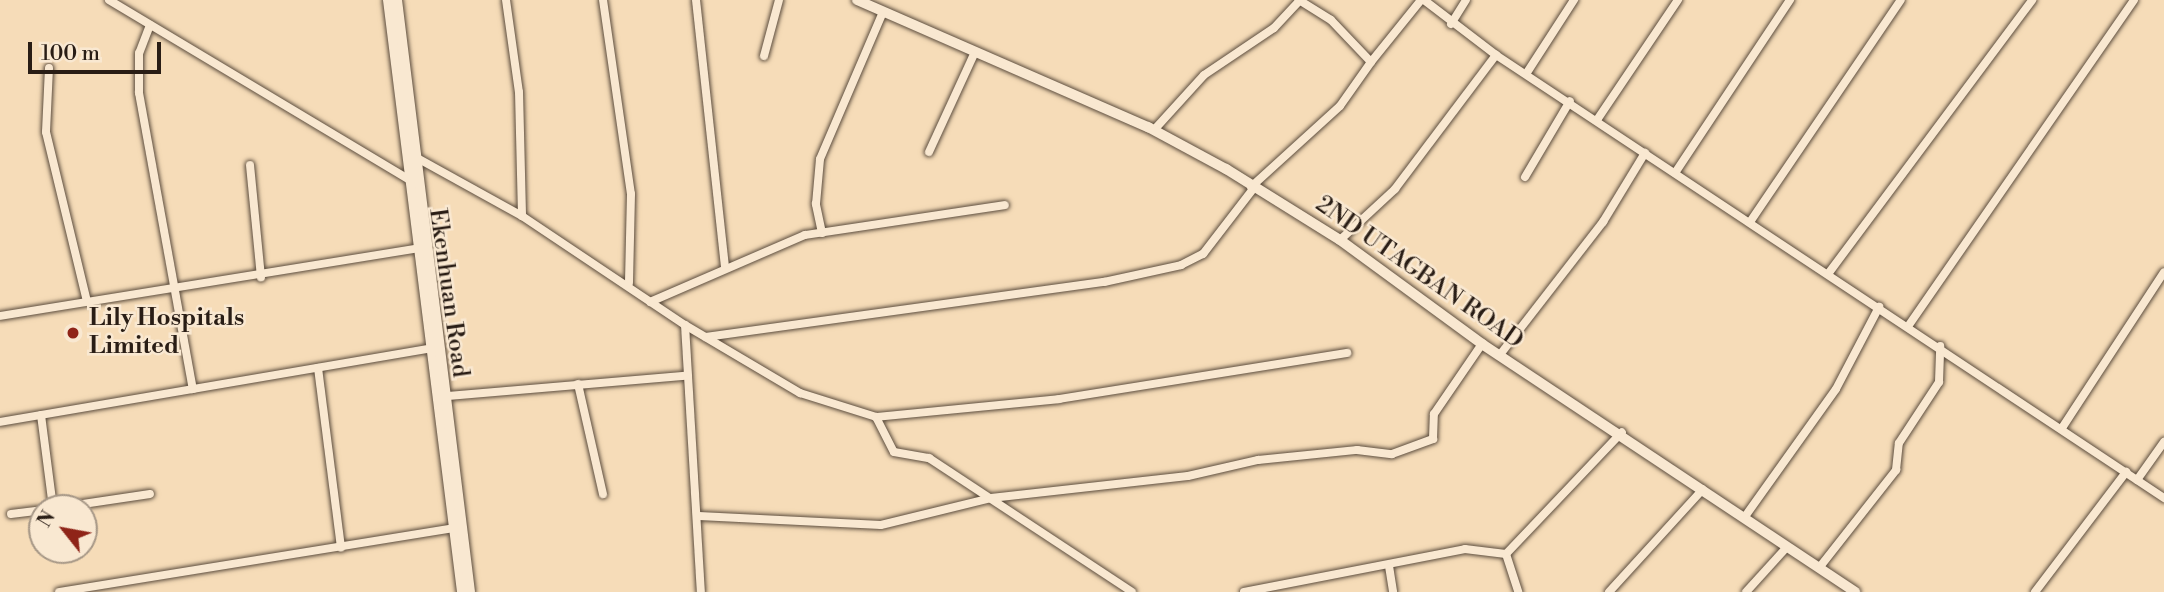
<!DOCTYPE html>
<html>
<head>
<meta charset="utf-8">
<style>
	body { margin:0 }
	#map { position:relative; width:2164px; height:592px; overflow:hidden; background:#f6dcb8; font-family:"Libre Bodoni",serif }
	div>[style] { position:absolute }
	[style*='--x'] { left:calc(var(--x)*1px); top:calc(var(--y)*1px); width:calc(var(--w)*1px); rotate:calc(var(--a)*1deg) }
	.roads { filter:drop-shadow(0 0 2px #5c4d3e) drop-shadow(0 0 2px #5c4d3e) }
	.street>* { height:8px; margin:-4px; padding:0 4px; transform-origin:4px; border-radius:4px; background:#f9e8d1 }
	.secondary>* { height:10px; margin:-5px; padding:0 5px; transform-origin:5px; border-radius:5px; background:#f9e8d1 }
	.dots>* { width:19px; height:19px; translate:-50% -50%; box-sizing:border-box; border:4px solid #f9e8d1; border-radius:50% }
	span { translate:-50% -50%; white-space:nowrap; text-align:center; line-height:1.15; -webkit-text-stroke:5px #f9e8d1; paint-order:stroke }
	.street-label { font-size:24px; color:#291d15 }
	.poi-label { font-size:24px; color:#291d15; font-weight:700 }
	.left { translate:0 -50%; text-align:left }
	.north { position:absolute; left:28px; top:494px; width:70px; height:70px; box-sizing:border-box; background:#f9e8d1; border:2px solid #a69786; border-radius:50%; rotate:301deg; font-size:19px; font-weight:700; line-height:28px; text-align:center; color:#291d15 }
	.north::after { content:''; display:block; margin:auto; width:24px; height:32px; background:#8f2418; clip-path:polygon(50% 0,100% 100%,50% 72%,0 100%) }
	.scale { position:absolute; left:28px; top:42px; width:133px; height:32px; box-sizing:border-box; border:4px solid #291d15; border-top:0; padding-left:9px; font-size:21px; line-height:24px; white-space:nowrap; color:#291d15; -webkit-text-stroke:5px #f9e8d1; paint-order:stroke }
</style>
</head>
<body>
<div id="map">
	<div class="roads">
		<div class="street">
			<div style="--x:109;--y:0;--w:352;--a:30.9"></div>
			<div style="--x:506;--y:0;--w:93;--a:82"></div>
			<div style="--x:519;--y:92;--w:124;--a:88.6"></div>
			<div style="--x:603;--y:0;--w:196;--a:81.8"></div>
			<div style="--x:631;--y:194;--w:89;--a:91.3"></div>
			<div style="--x:696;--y:0;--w:269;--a:83.8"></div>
			<div style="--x:1424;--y:0;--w:91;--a:37.4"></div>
			<div style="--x:1496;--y:55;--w:802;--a:33.55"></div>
			<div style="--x:1451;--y:24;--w:28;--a:-58"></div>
			<div style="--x:150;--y:25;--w:30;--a:111"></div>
			<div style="--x:139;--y:53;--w:40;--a:90"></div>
			<div style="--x:139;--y:93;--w:301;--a:79.7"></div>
			<div style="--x:764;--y:56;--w:58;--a:-75"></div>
			<div style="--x:1371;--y:62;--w:80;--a:-51.1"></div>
			<div style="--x:49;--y:68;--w:64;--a:92.7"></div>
			<div style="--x:46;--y:132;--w:174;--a:76.4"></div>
			<div style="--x:1528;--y:71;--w:85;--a:-57.1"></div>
			<div style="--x:1597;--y:120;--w:145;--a:-56"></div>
			<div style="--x:1154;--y:130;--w:74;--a:-47.7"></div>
			<div style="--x:1204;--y:75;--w:84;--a:-33.9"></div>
			<div style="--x:1274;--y:28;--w:38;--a:-47"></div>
			<div style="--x:929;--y:152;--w:108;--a:-65.3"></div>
			<div style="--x:417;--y:158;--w:120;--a:28.9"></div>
			<div style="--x:522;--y:216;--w:196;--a:33.8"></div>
			<div style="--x:685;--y:325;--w:134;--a:30.6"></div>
			<div style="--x:800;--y:393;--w:80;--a:17.5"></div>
			<div style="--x:876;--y:417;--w:39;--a:63"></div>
			<div style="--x:894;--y:452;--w:36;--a:10"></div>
			<div style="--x:929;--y:458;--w:243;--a:33.4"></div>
			<div style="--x:250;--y:165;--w:113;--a:84.4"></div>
			<div style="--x:1675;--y:173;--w:208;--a:-56.4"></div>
			<div style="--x:1525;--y:177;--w:88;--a:-59.4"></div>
			<div style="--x:1251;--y:187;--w:120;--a:-42.3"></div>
			<div style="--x:1340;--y:106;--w:54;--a:-54.8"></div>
			<div style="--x:1371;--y:62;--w:58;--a:-133.6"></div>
			<div style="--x:1331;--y:20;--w:38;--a:-148"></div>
			<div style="--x:1750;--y:222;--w:268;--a:-55.8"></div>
			<div style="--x:822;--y:233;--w:30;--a:-102"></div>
			<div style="--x:816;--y:204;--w:45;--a:-84.9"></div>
			<div style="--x:820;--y:159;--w:160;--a:-66.8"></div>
			<div style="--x:1340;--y:240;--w:75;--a:-42.8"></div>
			<div style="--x:1395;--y:189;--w:168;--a:-53"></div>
			<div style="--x:1828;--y:274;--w:342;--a:-53.3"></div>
			<div style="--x:650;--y:302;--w:169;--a:-23.4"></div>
			<div style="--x:805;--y:235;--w:202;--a:-8.5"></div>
			<div style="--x:0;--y:316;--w:427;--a:-9.2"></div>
			<div style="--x:685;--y:325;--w:267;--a:86.6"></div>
			<div style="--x:1909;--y:325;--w:395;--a:-55.3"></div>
			<div style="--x:706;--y:337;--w:402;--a:-7.9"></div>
			<div style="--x:1104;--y:282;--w:79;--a:-12.4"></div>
			<div style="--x:1181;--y:265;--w:25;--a:-27"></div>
			<div style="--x:1203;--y:254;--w:82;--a:-52.4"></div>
			<div style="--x:1499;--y:356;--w:170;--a:-52.2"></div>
			<div style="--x:1603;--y:222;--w:81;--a:-58.7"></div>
			<div style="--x:318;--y:368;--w:181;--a:82.7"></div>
			<div style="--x:578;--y:384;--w:113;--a:77.2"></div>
			<div style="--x:449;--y:396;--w:236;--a:-4.9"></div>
			<div style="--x:41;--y:415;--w:94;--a:82.6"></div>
			<div style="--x:876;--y:417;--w:184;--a:-5.6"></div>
			<div style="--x:1059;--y:399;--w:292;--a:-9.1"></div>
			<div style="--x:0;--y:422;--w:439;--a:-9.7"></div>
			<div style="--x:2062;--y:428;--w:186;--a:-56.8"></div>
			<div style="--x:2137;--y:480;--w:47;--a:-54.6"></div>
			<div style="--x:56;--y:508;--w:95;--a:-8.5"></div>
			<div style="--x:11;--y:514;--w:31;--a:-7"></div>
			<div style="--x:699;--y:516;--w:182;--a:2.8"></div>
			<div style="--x:881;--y:525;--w:113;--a:-13.8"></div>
			<div style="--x:991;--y:498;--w:198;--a:-6.4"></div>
			<div style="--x:1188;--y:476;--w:72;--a:-12.9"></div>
			<div style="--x:1258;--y:460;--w:100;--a:-5.8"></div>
			<div style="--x:1357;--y:450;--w:35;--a:7"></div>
			<div style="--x:1392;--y:454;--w:44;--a:-20.1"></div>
			<div style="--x:1433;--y:439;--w:25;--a:-88"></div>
			<div style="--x:1434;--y:414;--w:85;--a:-55.6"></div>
			<div style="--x:1744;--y:518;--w:158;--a:-54.5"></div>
			<div style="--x:1836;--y:389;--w:93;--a:-62.3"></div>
			<div style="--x:1506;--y:554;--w:40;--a:72"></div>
			<div style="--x:1389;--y:566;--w:26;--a:81"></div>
			<div style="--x:1819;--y:568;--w:125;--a:-51.8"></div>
			<div style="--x:1896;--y:470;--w:27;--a:-84"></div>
			<div style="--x:1899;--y:443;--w:73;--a:-56.7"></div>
			<div style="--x:1939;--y:382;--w:36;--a:-88"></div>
			<div style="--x:59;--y:592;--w:402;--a:-9.2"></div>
			<div style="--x:1244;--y:592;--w:225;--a:-11"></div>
			<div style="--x:1465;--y:549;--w:41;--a:7"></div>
			<div style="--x:1506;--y:554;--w:168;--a:-46.4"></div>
			<div style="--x:1609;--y:592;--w:139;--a:-47.6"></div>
			<div style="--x:1746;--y:592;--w:61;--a:-47.7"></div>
			<div style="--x:2035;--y:592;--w:151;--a:-52.8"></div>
		</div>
		<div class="secondary">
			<div style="--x:388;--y:0;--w:597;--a:82.87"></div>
			<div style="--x:397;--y:0;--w:596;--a:82.97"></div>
			<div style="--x:857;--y:0;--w:318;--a:23.6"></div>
			<div style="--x:1148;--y:127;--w:89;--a:28.3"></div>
			<div style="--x:1226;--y:169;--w:134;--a:31.9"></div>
			<div style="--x:1340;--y:240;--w:176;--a:36.2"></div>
			<div style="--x:1482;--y:344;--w:448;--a:33.6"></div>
		</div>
	</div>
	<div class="dots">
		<div style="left:73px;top:333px;background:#8f2418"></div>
	</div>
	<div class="street-label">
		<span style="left:1419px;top:273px;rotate:35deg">2ND UTAGBAN ROAD</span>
		<span style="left:448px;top:293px;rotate:82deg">Ekenhuan Road</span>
	</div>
	<div class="poi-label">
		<span class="left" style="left:89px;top:333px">Lily Hospitals<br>Limited</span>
	</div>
	<div class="north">N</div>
	<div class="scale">100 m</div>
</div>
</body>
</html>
